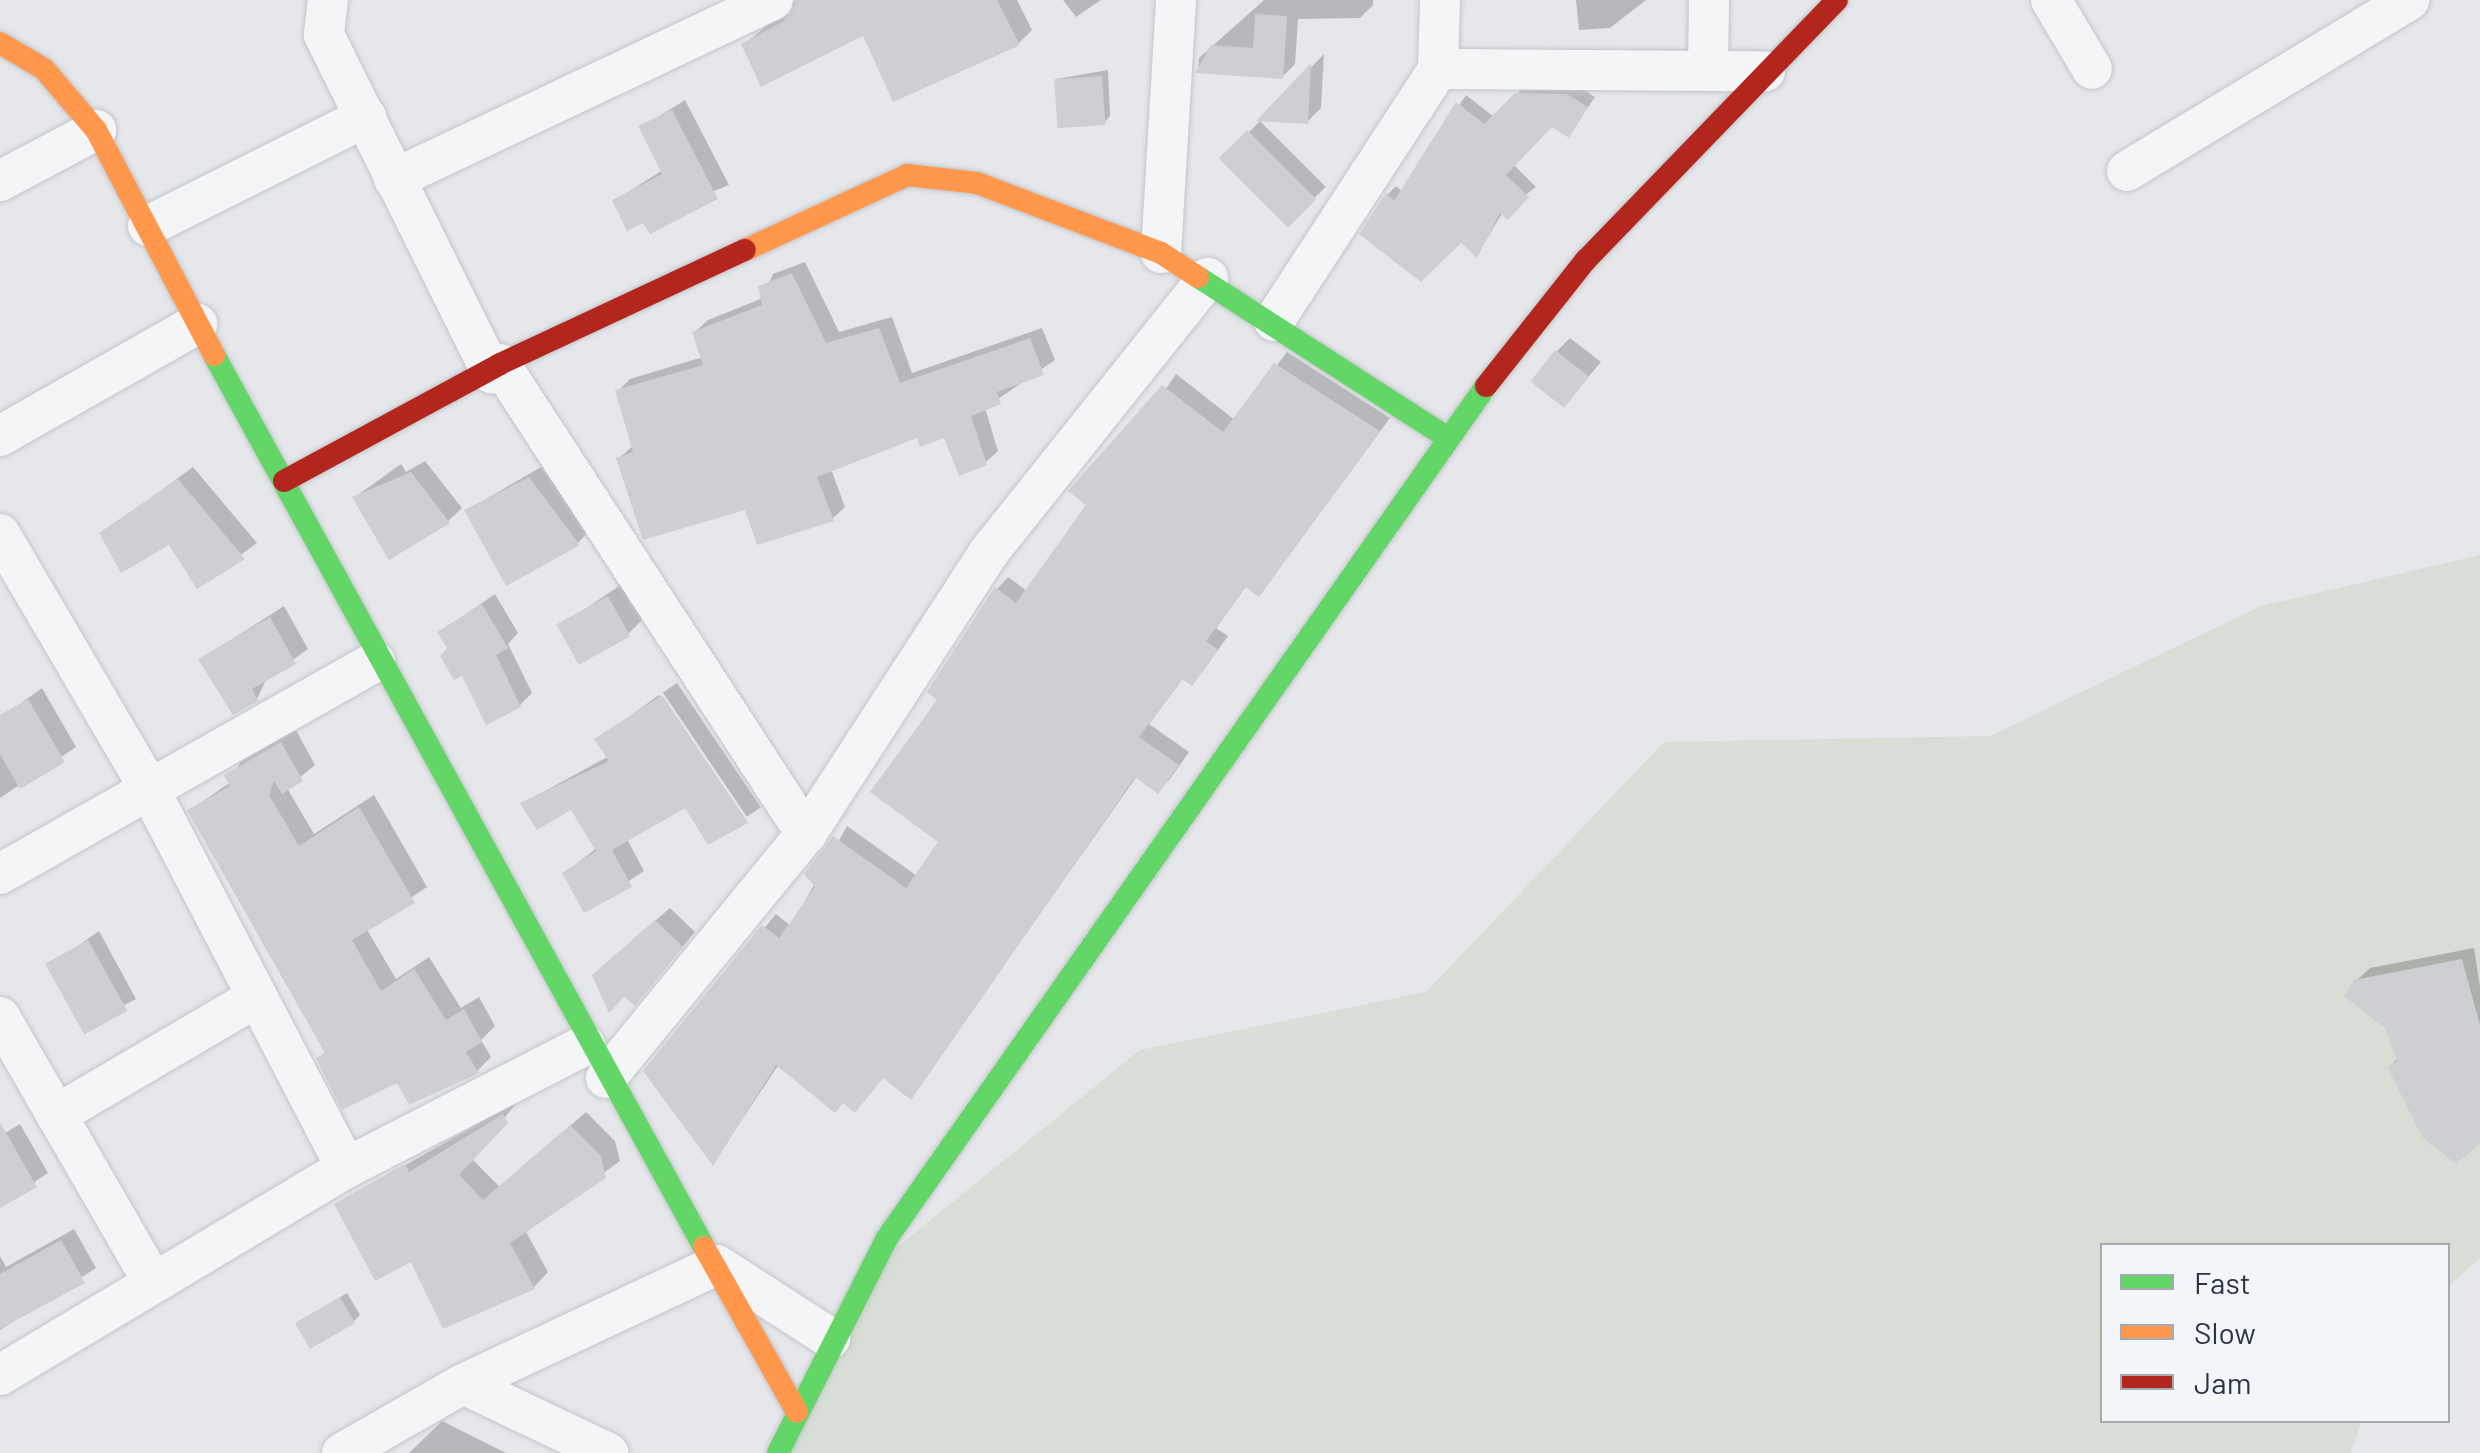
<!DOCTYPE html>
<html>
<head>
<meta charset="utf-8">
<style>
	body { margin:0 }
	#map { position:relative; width:2480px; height:1453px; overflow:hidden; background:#e5e7ea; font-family:Barlow,sans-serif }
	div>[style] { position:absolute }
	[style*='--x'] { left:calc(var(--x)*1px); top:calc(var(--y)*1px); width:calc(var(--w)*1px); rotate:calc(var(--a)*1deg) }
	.green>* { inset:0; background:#d6ded5 }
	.shadow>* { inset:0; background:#0003; transform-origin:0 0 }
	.building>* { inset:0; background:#cdcfd2; transform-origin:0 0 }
	.roads { filter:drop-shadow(0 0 2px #c3c5c8) drop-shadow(0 0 2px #c3c5c8) }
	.street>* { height:40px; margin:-20px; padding:0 20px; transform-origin:20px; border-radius:20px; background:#f4f5f7 }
	.fast>* { height:22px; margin:-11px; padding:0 11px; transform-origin:11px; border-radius:11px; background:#63d668 }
	.slow>* { height:22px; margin:-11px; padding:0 11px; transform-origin:11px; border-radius:11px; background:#ff974d }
	.jam>* { height:22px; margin:-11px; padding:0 11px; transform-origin:11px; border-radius:11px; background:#b3261e }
	span { translate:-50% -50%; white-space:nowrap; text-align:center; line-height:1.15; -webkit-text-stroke:8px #f3f6f9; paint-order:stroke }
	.legend { position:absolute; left:2100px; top:1243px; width:350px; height:180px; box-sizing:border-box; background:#f3f6f9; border:2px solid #a2a9b1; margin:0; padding:12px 18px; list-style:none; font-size:30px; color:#293546 }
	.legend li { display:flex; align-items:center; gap:20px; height:50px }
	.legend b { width:50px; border:2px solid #a2a9b1 }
</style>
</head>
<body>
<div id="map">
	<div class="green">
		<div style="clip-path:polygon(2480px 555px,2480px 1258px,2448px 1287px,2448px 1246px,2102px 1246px,2102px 1420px,2362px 1421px,2350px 1453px,767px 1453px,853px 1283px,1140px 1050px,1426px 992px,1664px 742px,1990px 736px,2261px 606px)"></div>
	</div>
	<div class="shadow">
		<div style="clip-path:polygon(796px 0,1017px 0,1032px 30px,1019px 43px,865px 33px,744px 45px)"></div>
		<div style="clip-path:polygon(1063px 0,1101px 0,1076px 17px)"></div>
		<div style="clip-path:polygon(1264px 0,1373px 0,1373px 5px,1360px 18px,1298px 19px,1295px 64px,1282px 77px,1198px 71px,1199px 58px)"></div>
		<div style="clip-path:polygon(1576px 0,1646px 0,1610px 28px,1579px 30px)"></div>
		<div style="clip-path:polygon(1324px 54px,1321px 108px,1307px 122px,1261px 119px)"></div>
		<div style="clip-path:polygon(1108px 70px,1110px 116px,1104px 123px,1056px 79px)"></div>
		<div style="clip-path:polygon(1526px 85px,1577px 86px,1595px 97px,1569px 135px,1552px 124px,1513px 164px,1536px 187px,1503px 212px,1477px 255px,1461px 240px,1363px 233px,1388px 194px,1396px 186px,1403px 192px,1466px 95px,1494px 117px)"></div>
		<div style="clip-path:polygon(685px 100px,729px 185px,644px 219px,615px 200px,663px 170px,642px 127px)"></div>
		<div style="left:1260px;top:121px;width:93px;height:53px;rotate:45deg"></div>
		<div style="clip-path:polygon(805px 262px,839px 332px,892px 317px,912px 373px,1042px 328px,1055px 360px,985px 408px,998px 451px,985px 463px,946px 435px,919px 435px,831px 469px,845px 507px,832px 519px,747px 507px,619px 458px,634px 445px,618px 391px,630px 379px,703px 357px,695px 332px,708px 320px,763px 298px,773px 274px)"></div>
		<div style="clip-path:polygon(1570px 338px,1601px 362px,1565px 404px,1556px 352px)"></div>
		<div style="clip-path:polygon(1287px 352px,1390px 418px,1270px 581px,1247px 585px,1216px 628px,1228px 636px,1203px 671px,1191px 683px,1184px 677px,1149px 724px,1189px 752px,1170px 779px,1158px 791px,1137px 776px,911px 1097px,884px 1076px,779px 1064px,714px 1162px,646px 1071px,776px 914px,791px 926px,847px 826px,917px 876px,942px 841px,941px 699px,997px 589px,1008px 577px,1027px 591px,1176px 374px,1235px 420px)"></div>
		<div style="clip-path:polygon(425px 461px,462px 508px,448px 521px,355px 497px,401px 464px,406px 472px)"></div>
		<div style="clip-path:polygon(193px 467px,257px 543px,198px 586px,170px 541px,102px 534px)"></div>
		<div style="clip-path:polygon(541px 467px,589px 531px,578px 543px,467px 510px)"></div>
		<div style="clip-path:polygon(622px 584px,642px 620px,628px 634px,560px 626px)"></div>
		<div style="clip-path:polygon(495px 594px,518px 633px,508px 644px,532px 693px,520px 705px,440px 632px)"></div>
		<div style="clip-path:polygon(284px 606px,308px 649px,267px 678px,257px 699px,201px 659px)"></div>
		<div style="left:677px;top:683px;width:150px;height:17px;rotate:56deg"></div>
		<div style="clip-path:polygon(42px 688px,76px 747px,0 798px,0 718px)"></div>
		<div style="clip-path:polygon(659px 695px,747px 821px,709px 842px,686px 805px,627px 839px,644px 871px,585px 910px,565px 873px,598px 847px,572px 807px,523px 803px,609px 756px,598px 739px)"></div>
		<div style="clip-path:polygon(296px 730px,315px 765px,287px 788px,314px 834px,374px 795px,427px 887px,366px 928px,396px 979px,429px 957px,461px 1008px,479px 997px,495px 1026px,481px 1040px,491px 1057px,477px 1071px,398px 1080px,319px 1058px,327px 1050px,190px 810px,231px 782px,241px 761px)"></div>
		<div style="clip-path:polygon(670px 908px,695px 932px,648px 988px,609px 961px)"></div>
		<div style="clip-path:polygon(99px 931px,136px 999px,86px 1025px,49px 966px)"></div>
		<div style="clip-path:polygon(2474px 948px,2480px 987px,2480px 1140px,2390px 1066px,2398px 1058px,2387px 1026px,2356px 981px,2370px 968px)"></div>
		<div style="clip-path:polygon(518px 1101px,472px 1159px,500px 1187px,586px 1112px,615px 1141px,620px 1161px,525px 1230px,548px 1272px,534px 1287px,412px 1258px,337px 1204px)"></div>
		<div style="clip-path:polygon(20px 1124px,48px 1173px,0 1205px,0 1136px)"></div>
		<div style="clip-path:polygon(74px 1229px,96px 1268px,0 1330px,0 1256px,6px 1267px)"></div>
		<div style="clip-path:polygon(347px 1293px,360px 1315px,354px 1321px,305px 1319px)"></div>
		<div style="clip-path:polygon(442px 1421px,506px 1453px,409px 1453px)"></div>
	</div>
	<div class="building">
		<div style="clip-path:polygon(796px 0,997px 0,1020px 45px,893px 102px,863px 36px,761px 87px,741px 44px,784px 21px)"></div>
		<div style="clip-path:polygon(1255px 14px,1287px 16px,1283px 79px,1195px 73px,1211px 45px,1253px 48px)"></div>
		<div style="clip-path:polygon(1311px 63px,1308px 124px,1256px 121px)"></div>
		<div style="left:1102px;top:76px;width:49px;height:48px;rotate:86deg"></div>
		<div style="clip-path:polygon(1515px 93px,1567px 94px,1588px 107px,1569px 138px,1552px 127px,1506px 175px,1529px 197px,1508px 220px,1500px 213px,1477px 258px,1461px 243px,1421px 282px,1359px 234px,1386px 193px,1394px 201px,1456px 102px,1484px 124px)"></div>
		<div style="clip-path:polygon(672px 110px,718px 199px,650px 234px,643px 223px,627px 231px,612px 200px,662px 174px,638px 126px)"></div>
		<div style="left:1247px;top:130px;width:98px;height:40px;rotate:45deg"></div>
		<div style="clip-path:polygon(792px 273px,826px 343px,879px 328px,900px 383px,1030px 338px,1044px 375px,997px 392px,1001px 404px,971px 416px,987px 465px,959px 476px,944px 438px,920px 447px,917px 438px,817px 477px,834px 521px,757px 545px,745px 510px,643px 540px,616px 458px,633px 452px,615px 390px,703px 365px,692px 332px,762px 305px,758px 286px)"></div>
		<div style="left:1555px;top:350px;width:43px;height:40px;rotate:38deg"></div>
		<div style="clip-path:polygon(1274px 363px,1380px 431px,1259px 597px,1245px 587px,1206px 641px,1218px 650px,1192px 686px,1182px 679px,1139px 737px,1179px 765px,1158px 794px,1135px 777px,911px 1100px,883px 1078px,855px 1113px,843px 1103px,835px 1113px,776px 1065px,713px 1166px,643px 1071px,762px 925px,779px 938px,815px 887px,804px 874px,833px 836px,906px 888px,938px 842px,870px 792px,937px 700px,927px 692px,995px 587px,1016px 603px,1086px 505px,1068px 491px,1162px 385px,1223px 432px)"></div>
		<div style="clip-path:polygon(411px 472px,450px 523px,389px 560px,352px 497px)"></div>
		<div style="clip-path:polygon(529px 477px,580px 545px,506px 586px,464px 510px)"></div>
		<div style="clip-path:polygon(178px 479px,245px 559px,197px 589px,169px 545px,121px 573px,99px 533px)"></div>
		<div style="left:608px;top:596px;width:46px;height:59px;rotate:61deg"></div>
		<div style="clip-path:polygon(482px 604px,508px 648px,496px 655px,521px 707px,486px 725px,462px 676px,454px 680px,440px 656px,447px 648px,437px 632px)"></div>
		<div style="clip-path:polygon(270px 617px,296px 664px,252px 689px,258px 701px,233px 715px,198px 659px)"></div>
		<div style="clip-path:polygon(662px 695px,748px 823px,708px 845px,685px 808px,612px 850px,632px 887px,584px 913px,562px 873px,596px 851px,571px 810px,537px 830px,520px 803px,609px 761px,594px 739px)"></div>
		<div style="clip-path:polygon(28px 699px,65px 762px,20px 789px,0 754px,0 715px)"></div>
		<div style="clip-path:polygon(281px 742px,303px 781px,282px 794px,274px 781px,269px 795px,299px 846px,359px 807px,415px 903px,352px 940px,381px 991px,414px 969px,446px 1020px,464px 1009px,482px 1042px,466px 1052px,479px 1073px,409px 1105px,397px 1083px,342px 1110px,316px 1058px,325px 1053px,187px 810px,230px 786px,224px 775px)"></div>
		<div style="clip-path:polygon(655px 920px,683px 947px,635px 1006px,624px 997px,609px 1013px,592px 975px)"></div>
		<div style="left:88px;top:940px;width:81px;height:49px;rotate:61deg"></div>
		<div style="clip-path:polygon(2462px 959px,2480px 1025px,2480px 1143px,2456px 1164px,2422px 1137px,2387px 1066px,2397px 1061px,2385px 1028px,2344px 996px,2354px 980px)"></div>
		<div style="clip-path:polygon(503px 1114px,508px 1123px,459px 1175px,483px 1200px,570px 1125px,601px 1156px,606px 1178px,510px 1243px,535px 1289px,443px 1329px,411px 1262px,375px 1281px,334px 1204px,405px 1164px,409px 1172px)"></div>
		<div style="clip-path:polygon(0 1122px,37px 1187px,0 1208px)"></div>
		<div style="clip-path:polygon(61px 1240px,85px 1283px,0 1329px,0 1274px)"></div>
		<div style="left:340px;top:1297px;width:30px;height:52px;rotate:60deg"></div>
	</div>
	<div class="roads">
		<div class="street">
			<div style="--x:328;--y:0;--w:35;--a:97"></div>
			<div style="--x:324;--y:35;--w:378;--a:63.6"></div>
			<div style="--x:2051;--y:0;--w:80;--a:59.3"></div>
			<div style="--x:1708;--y:66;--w:66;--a:-89.1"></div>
			<div style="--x:1438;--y:69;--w:327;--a:0.4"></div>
			<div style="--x:2127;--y:171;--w:330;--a:-31.2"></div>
			<div style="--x:394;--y:179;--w:419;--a:-25.3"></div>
			<div style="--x:0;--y:181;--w:109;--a:-28"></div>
			<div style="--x:148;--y:226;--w:244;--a:-26.6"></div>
			<div style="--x:1161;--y:253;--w:253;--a:-86.6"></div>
			<div style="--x:1274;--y:321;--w:301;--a:-56.9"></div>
			<div style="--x:1438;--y:69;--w:69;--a:-88.3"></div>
			<div style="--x:500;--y:364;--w:561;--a:56.93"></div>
			<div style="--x:0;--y:436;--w:227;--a:-29.6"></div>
			<div style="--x:0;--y:534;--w:291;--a:59.6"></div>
			<div style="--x:147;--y:785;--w:432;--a:62.5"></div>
			<div style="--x:0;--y:874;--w:431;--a:-29.5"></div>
			<div style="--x:0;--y:1017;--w:306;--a:60"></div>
			<div style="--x:606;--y:1078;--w:315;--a:-50.7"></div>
			<div style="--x:806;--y:834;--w:336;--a:-57"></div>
			<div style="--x:989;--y:552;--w:351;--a:-51.4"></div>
			<div style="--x:56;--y:1115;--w:233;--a:-30.4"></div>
			<div style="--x:0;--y:1375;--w:403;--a:-30.9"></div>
			<div style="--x:346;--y:1168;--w:269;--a:-27.2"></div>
			<div style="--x:463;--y:1384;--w:161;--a:25.4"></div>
			<div style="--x:342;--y:1453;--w:139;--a:-29.7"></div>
			<div style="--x:463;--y:1384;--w:280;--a:-25.1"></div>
			<div style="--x:717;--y:1265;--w:135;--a:32.9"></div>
		</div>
		<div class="fast">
			<div style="--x:1198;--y:277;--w:295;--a:32.8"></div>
			<div style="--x:214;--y:355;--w:1018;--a:61.22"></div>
			<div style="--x:778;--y:1453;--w:241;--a:-63.1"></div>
			<div style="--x:887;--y:1238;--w:1041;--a:-54.89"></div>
		</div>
		<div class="slow">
			<div style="--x:0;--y:43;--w:51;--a:30.6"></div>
			<div style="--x:44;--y:69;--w:80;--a:49.6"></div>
			<div style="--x:96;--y:130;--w:254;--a:62.3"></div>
			<div style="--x:745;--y:250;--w:179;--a:-24.8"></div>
			<div style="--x:907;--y:175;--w:70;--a:6.5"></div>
			<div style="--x:977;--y:183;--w:197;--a:20.8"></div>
			<div style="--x:1161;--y:253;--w:44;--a:33"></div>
			<div style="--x:704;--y:1247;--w:189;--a:60.6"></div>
		</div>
		<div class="jam">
			<div style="--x:1486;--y:386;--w:161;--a:-51.6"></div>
			<div style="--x:1586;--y:260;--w:361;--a:-46"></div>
			<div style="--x:284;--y:481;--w:246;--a:-28.4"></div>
			<div style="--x:500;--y:364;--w:270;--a:-25"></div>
		</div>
	</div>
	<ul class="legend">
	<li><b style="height:12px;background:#63d668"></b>Fast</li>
	<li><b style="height:12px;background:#ff974d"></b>Slow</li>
	<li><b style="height:12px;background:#b3261e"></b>Jam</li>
	</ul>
</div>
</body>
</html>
